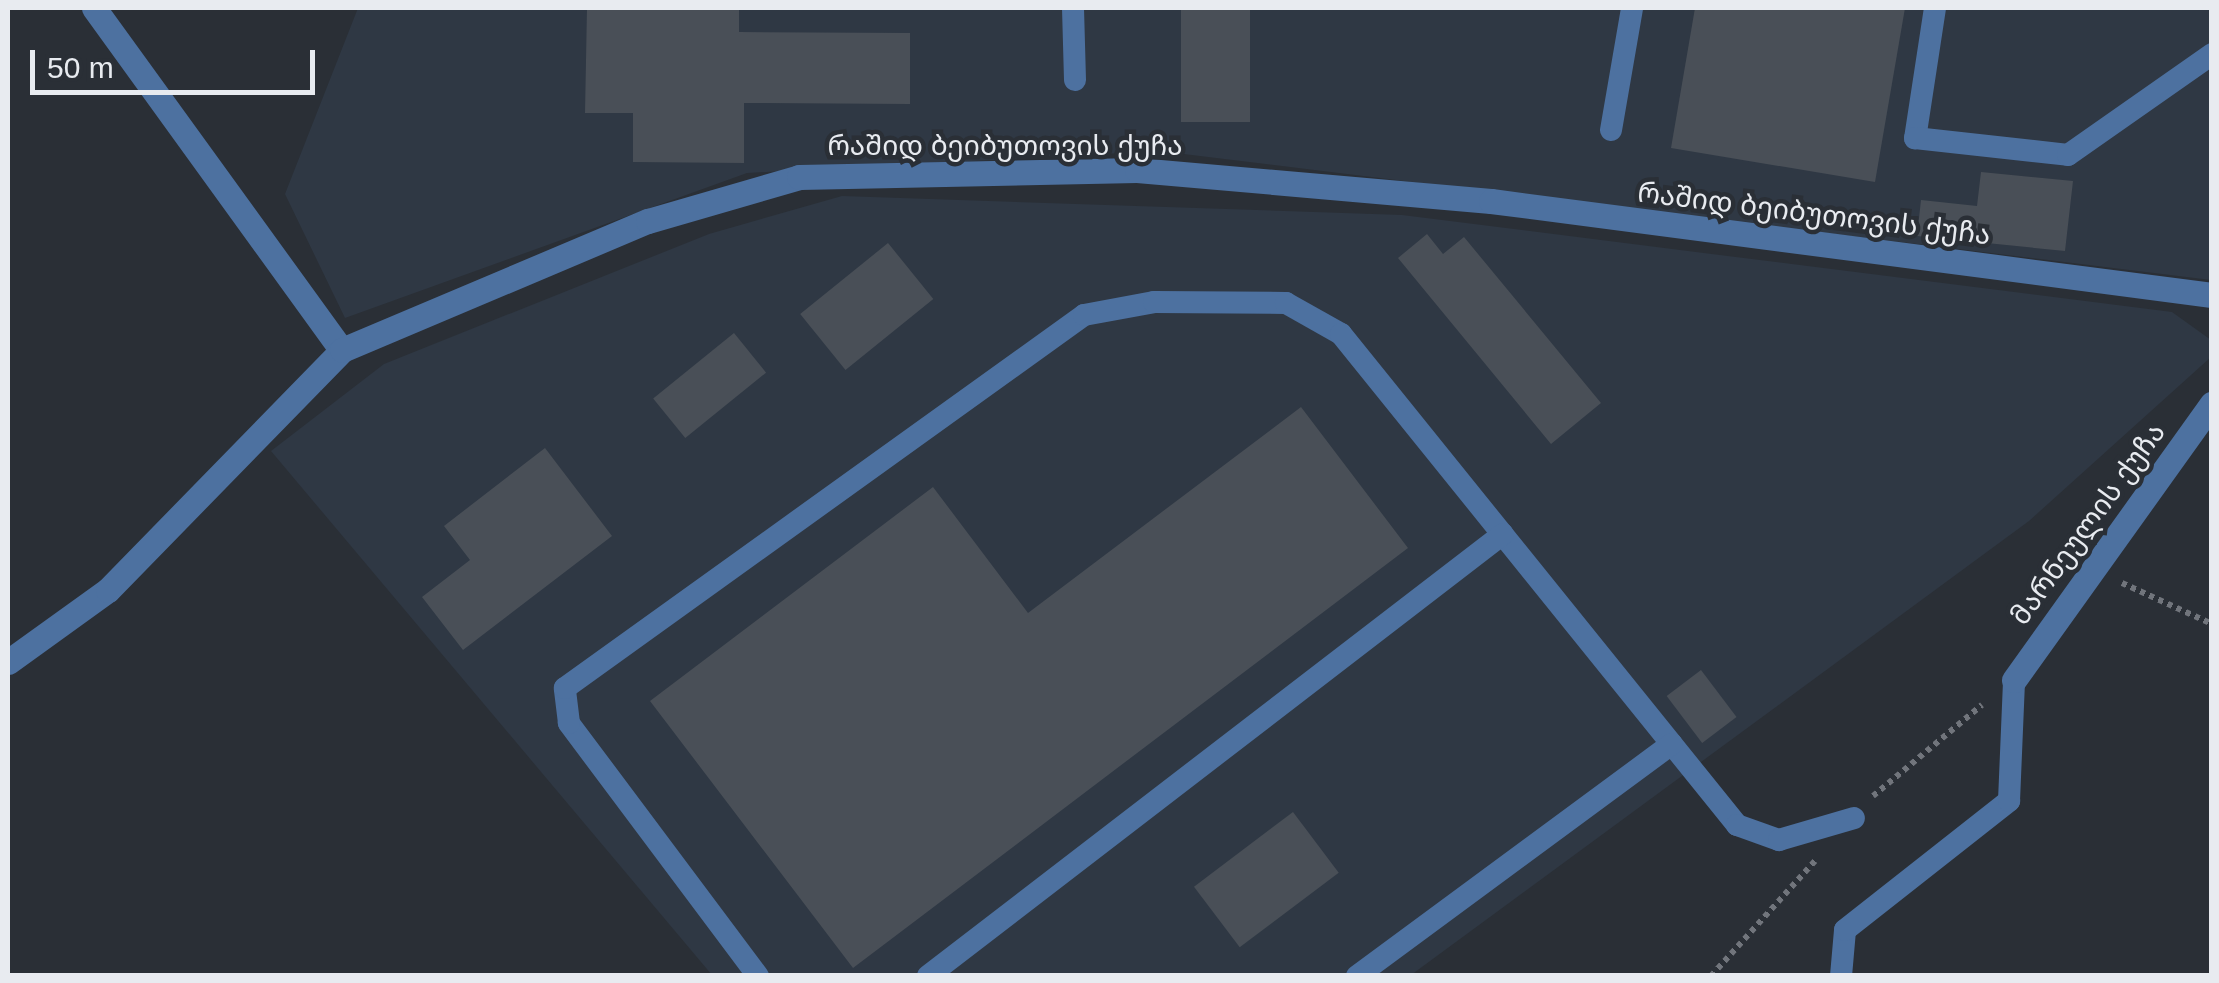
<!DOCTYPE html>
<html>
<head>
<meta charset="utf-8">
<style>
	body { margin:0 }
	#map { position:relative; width:2219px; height:983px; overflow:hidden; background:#2a2f36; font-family:Helvetica,"Noto Sans Georgian",sans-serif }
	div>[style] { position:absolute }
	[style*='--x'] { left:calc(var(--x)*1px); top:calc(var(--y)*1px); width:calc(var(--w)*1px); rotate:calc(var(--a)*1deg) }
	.built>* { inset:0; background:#2f3844 }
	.building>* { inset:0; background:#494f57; transform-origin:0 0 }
	.path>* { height:6px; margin-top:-3px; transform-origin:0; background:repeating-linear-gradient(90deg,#71757c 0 5px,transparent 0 10px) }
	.lane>* { height:22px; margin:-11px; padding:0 11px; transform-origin:11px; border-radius:11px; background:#4d71a0 }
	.street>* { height:25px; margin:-12.5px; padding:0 12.5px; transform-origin:12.5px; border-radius:12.5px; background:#4d71a0 }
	span { translate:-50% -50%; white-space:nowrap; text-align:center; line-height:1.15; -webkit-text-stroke:9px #2a2f36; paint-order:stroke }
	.street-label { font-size:28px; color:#e8ebf0 }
	.frame { position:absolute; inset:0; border:10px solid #e8ebf0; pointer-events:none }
	.scale { position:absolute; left:30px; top:50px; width:285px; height:45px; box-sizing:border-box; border:5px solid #e8ebf0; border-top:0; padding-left:12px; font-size:30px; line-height:35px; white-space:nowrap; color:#e8ebf0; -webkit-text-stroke:8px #2a2f36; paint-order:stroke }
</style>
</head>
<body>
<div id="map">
	<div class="built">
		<div style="clip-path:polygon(358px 8px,2211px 8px,2211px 280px,1159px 151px,747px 173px,345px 318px,285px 194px)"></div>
		<div style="clip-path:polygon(842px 196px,1402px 215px,2172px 312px,2211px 340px,2211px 357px,2029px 521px,1411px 975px,712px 975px,271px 451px,384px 364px,709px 234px)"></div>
	</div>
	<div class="building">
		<div style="clip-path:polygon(587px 8px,739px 8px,739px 32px,910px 33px,910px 104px,744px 103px,744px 163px,633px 162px,633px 113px,585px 113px)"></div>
		<div style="left:1181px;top:8px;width:69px;height:114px"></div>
		<div style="clip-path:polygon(1695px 8px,1905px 8px,1875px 182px,1671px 148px)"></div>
		<div style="clip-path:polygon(1981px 172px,2073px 181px,2065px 251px,1917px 236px,1921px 200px,1977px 206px)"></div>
		<div style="clip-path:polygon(1427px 234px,1443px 254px,1464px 237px,1601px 403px,1551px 444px,1398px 258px)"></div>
		<div style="left:888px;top:243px;width:72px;height:113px;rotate:51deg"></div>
		<div style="left:734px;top:333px;width:51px;height:104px;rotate:51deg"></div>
		<div style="clip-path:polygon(1301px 407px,1408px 548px,853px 968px,650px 701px,933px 487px,1028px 613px)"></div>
		<div style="clip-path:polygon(545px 448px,612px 536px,463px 650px,422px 597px,470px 560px,444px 526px)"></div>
		<div style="left:1701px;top:670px;width:59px;height:43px;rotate:53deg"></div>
		<div style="left:1293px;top:812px;width:76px;height:124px;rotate:53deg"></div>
	</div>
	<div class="path">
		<div style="--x:2122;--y:583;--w:99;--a:24.5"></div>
		<div style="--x:1873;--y:796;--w:142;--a:-39.9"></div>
		<div style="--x:1711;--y:976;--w:155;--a:-47.9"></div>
	</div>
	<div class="lane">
		<div style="--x:1073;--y:8;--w:72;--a:88.4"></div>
		<div style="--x:1935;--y:8;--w:132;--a:98.7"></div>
		<div style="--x:1915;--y:138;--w:154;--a:6.3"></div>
		<div style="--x:2068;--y:155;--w:176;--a:-35"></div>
		<div style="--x:1611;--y:130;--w:124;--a:-80.2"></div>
		<div style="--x:758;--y:976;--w:316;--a:-126.8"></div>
		<div style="--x:569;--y:723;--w:35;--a:-97"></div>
		<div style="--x:565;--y:688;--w:639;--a:-35.7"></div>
		<div style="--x:1084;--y:315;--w:71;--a:-10.5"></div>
		<div style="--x:1154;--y:302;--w:132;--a:0.4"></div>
		<div style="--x:1286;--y:303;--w:63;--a:29.4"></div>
		<div style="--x:1341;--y:334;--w:631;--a:51.11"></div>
		<div style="--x:1737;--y:825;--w:45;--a:19.7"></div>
		<div style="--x:1779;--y:840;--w:78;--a:-16.3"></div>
		<div style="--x:928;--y:976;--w:725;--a:-37.55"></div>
		<div style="--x:1357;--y:976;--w:391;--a:-36.4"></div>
		<div style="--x:1841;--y:976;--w:46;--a:-85"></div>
		<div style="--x:1845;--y:930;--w:209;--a:-38.2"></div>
		<div style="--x:2009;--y:801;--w:121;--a:-87.6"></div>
	</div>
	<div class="street">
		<div style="--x:94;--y:8;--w:422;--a:54.1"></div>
		<div style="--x:8;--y:662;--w:123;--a:-35.8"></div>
		<div style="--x:108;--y:590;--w:335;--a:-45.7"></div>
		<div style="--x:342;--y:350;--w:332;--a:-22.9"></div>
		<div style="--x:648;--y:221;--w:157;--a:-16.2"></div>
		<div style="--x:799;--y:177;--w:338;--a:-1.2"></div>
		<div style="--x:1137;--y:170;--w:355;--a:5"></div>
		<div style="--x:1491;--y:201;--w:727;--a:7.43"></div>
		<div style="--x:2014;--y:680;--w:340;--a:-54.4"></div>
	</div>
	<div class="street-label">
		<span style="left:1005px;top:146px">რაშიდ ბეიბუთოვის ქუჩა</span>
		<span style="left:1814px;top:214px;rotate:7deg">რაშიდ ბეიბუთოვის ქუჩა</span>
		<span style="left:2088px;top:524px;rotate:-54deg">მარნეულის ქუჩა</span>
	</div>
	<div class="frame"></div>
	<div class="scale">50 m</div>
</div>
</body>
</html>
